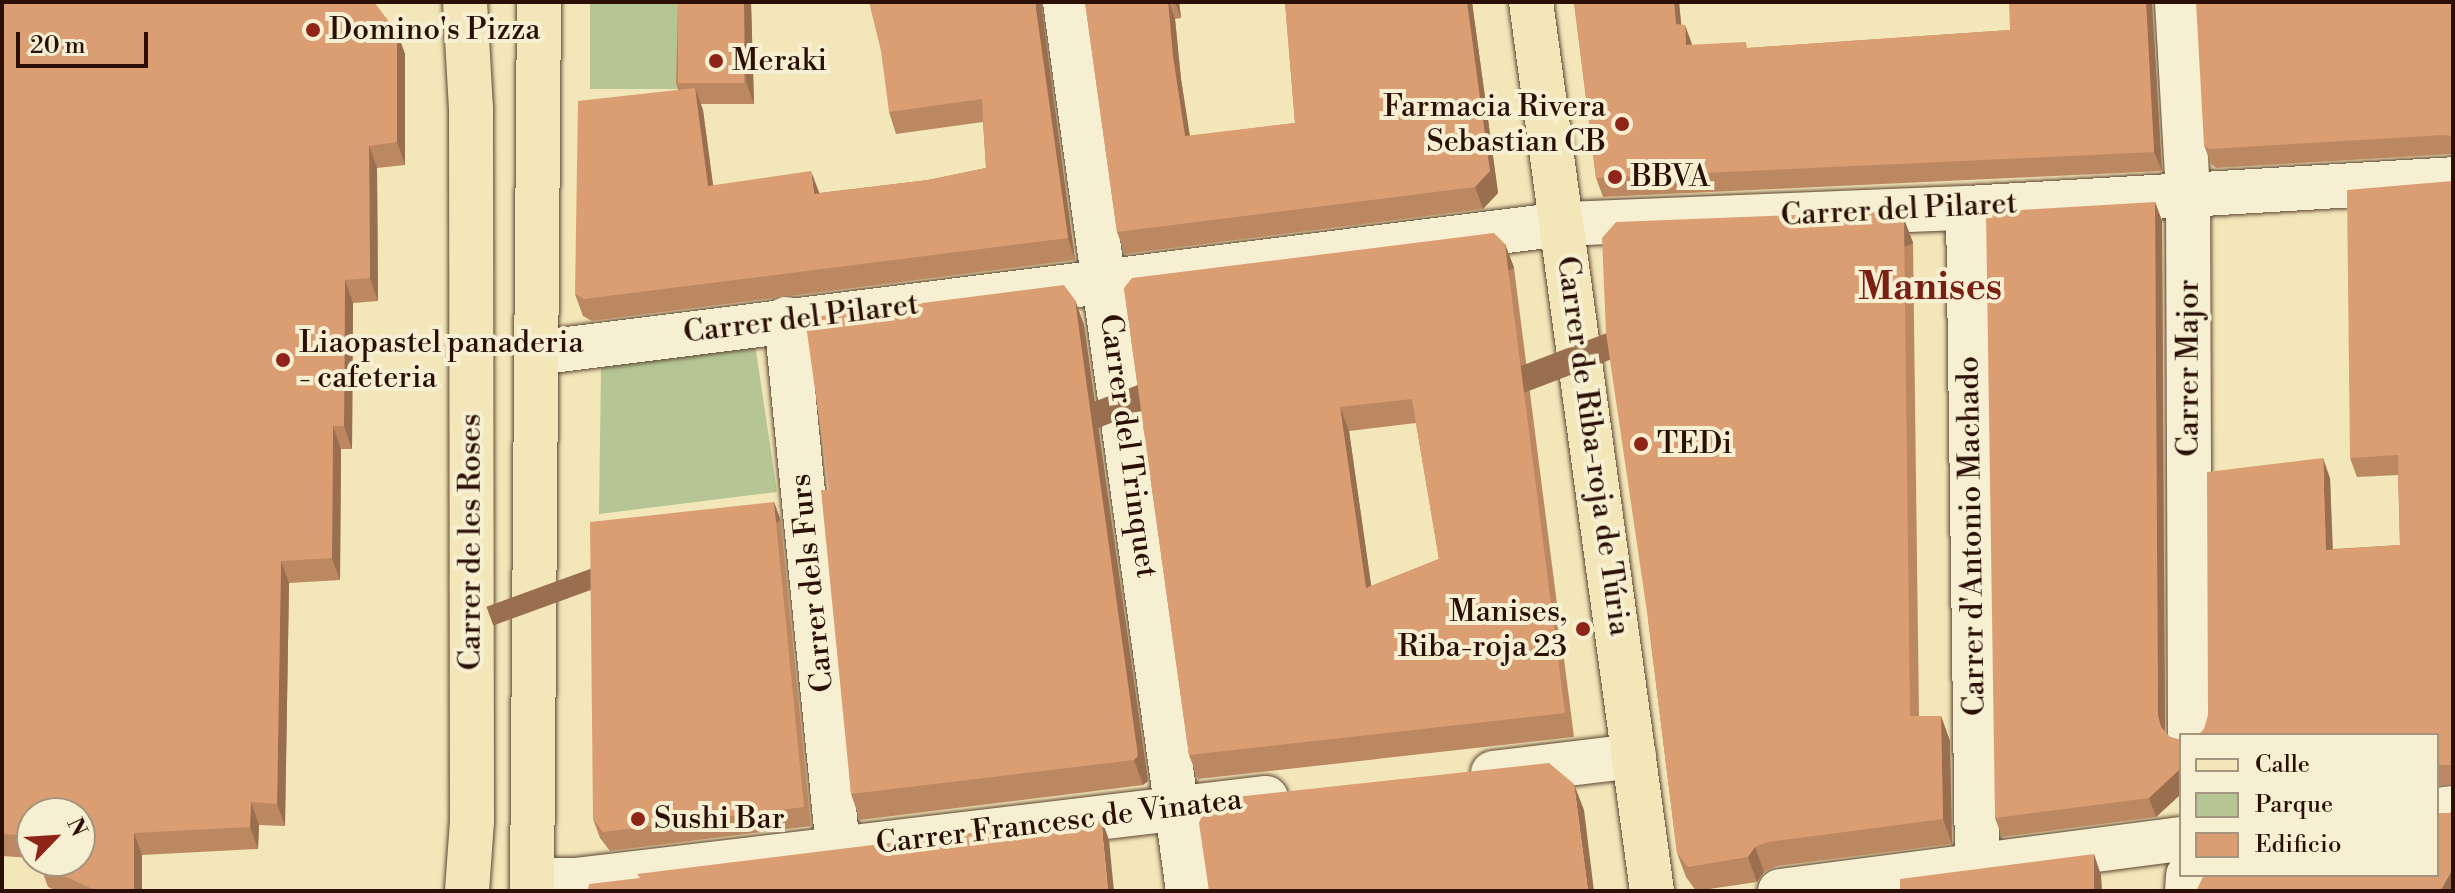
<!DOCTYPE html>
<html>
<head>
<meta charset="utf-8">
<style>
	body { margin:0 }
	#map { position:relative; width:2455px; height:893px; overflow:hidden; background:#f3e6b9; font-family:"Libre Bodoni",serif }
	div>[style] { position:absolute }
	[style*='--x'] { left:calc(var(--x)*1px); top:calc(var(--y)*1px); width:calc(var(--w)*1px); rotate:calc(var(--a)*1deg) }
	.green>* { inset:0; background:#b5c694; transform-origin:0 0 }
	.roads { filter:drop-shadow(0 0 2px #5d4532) drop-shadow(0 0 2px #5d4532) }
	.minor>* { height:44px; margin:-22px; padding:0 22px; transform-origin:22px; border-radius:22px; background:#f7efd2 }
	.major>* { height:44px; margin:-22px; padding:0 22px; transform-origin:22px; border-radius:22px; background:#f3e6b9 }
	.wall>* { inset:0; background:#bc8862 }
	.shaded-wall>* { inset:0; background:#996f50; transform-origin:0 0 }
	.building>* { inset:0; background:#db9e72; transform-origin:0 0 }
	.dots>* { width:22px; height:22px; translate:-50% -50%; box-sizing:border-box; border:4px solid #f7efd2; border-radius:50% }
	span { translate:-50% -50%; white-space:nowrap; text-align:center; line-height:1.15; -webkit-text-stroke:8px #f7efd2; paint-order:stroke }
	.poi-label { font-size:30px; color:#2b0f05 }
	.left { translate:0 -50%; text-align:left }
	.right { translate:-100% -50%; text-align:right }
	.street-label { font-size:30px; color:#2b0f05 }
	.district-label { font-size:38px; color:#7a1f14; font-weight:700 }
	.frame { position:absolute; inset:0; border:4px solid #2b0f05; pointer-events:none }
	.legend { position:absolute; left:2179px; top:733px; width:260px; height:144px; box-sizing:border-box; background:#f7efd2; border:2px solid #a59580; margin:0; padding:10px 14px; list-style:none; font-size:24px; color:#2b0f05 }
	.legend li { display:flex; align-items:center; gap:16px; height:40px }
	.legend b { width:40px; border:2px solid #a59580 }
	.north { position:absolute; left:16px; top:797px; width:80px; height:80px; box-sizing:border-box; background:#f7efd2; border:2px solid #a59580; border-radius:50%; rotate:65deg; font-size:22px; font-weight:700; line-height:32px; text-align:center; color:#2b0f05 }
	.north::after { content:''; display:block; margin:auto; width:28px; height:36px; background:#8f2418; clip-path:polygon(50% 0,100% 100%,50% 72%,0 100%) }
	.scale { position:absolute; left:16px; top:32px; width:132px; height:36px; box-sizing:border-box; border:4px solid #2b0f05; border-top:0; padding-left:10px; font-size:24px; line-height:28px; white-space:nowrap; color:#2b0f05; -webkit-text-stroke:6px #f7efd2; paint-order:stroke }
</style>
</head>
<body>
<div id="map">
	<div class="green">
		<div style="left:590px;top:2px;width:94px;height:87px"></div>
		<div style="clip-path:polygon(755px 344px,777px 492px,599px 514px,601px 367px)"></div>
	</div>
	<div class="roads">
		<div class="minor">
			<div style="--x:1065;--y:2;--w:897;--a:82.12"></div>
			<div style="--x:2177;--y:2;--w:192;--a:86.7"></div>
			<div style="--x:2188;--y:194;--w:541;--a:89.79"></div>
			<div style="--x:1968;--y:208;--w:656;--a:89.21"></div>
			<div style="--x:786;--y:319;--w:532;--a:84.39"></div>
			<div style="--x:536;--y:353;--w:1035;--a:-7.16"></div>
			<div style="--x:1563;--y:224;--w:405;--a:-2.3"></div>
			<div style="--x:1968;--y:208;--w:486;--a:-3.4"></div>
			<div style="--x:1493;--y:773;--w:142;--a:-6.9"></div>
			<div style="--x:2437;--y:810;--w:16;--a:-7"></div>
			<div style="--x:533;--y:880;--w:42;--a:0"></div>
			<div style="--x:575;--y:880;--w:696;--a:-6.77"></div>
			<div style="--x:1780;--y:891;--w:404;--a:-7.4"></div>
			<div style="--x:2187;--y:891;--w:16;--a:-86"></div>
		</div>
		<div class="major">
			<div style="--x:465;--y:2;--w:106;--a:86.8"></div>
			<div style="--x:471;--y:108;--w:713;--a:89.92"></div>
			<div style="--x:472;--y:821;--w:70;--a:94.1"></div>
			<div style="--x:1531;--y:2;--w:897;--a:82.25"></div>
			<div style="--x:532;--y:891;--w:889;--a:-89.55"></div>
		</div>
	</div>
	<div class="wall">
		<div style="clip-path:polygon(2px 2px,397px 32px,405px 54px,405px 165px,377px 168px,378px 301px,353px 303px,352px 449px,341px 449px,340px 580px,289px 583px,285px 826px,259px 825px,258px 849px,142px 855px,142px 891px,57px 891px,48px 887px,40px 865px,80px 861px,32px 813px,32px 858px,2px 856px)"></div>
		<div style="clip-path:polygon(678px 2px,751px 2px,754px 104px,701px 104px,703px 110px,713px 185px,819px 193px,928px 180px,986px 168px,983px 122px,896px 134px,889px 112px,1040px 5px,1075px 260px,592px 321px,583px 316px,575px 294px,678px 90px,676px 83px)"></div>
		<div style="clip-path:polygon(1085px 2px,1179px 2px,1181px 18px,1175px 19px,1181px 79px,1190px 136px,1295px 123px,1285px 2px,1472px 2px,1498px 193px,1483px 209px,1125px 254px,1117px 232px)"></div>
		<div style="clip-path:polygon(1574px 2px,1679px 2px,1681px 24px,1692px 45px,1748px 48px,2010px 30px,2152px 2px,2162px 171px,1603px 197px,1596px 178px)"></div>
		<div style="clip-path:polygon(2453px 2px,2453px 154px,2216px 168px,2211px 164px,2204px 145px)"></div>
		<div style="clip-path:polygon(2453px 181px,2453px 785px,2437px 785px,2437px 735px,2204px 729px,2330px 478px,2333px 549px,2400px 545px,2398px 475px,2357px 477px,2350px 458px)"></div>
		<div style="clip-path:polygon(2155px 202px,2162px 221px,2165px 732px,2170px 737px,2181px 740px,2181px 794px,2156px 817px,2002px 837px,1995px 818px)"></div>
		<div style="clip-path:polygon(1904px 219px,1913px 243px,1919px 716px,1941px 716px,1950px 741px,1952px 844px,1777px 866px,1764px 872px,1757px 882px,1696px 891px,1686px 877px,1677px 853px,1648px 619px)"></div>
		<div style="clip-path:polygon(evenodd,1505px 244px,1514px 268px,1574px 737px,1198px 779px,1189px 755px,1124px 288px,1505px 244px,1416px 423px,1439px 559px,1371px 586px,1349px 431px,1416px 423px)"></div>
		<div style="clip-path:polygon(1075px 300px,1084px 325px,1148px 781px,1143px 785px,860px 820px,851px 794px,829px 490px)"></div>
		<div style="clip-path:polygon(774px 502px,781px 521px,811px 826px,610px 851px,600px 838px,593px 819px)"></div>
	</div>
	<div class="shaded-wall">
		<div style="clip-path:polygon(744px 2px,751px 2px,754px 104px,746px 82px)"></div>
		<div style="clip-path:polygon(1035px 2px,1041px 2px,1075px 260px,1068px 238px)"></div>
		<div style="clip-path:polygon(1168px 2px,1169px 2px,1175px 19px,1181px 79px,1193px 158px,1185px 136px,1173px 57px)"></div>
		<div style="clip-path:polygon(1175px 2px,1179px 2px,1181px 18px)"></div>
		<div style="clip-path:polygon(1467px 2px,1472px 2px,1498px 193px,1483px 209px,1475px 187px)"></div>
		<div style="clip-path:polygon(1674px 2px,1679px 2px,1683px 44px,1676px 24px)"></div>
		<div style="clip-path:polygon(2146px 2px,2152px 2px,2162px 171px,2154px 152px)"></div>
		<div style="clip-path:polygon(1685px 25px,1692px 44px,1686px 45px)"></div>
		<div style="clip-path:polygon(397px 32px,405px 54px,405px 165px,397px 142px)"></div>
		<div style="clip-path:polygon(695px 88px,703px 110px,716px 208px,708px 186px)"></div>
		<div style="clip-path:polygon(369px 146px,377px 168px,378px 301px,370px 278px)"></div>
		<div style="clip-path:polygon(811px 171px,819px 192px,822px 216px,814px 194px)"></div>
		<div style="clip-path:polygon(2155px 202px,2162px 221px,2165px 735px,2161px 727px,2158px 716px)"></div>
		<div style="left:1904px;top:219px;width:26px;height:497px;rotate:69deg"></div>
		<div style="left:1505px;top:244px;width:26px;height:473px;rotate:69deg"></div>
		<div style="clip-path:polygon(345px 280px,353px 303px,352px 449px,344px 426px)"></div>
		<div style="clip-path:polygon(1075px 300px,1084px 325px,1148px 781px,1143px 785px,1134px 760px)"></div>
		<div style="clip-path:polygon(1340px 407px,1349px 431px,1375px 612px,1366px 588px)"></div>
		<div style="clip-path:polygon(333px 426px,341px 449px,340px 580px,332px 558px)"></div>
		<div style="clip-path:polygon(2323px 458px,2330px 478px,2333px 569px,2326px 550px)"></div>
		<div style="left:774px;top:502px;width:20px;height:306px;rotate:70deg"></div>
		<div style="clip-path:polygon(281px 561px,289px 583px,285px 826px,277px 804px)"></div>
		<div style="clip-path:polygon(1941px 716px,1950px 741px,1952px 844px,1943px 819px)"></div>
		<div style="clip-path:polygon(2181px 768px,2181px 794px,2156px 817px,2149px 798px)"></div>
		<div style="clip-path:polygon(1574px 784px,1584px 810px,1594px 891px,1588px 891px)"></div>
		<div style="clip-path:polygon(251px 802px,259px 825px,258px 849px,250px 827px)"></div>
		<div style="clip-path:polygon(1101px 817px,1109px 840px,1114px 891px,1108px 891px)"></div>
		<div style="clip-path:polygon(134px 833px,142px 855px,142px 891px,134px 891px)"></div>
		<div style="clip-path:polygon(1755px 847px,1764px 872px,1757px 882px,1748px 857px)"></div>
		<div style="clip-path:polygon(2094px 854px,2101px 875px,2102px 891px,2094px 891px)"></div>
		<div style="clip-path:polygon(2453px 868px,2453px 891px,2440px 891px)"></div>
	</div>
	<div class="building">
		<div style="clip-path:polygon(2px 2px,374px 2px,397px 32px,397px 142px,369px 146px,370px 278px,345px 280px,344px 426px,333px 426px,332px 558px,281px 561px,277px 804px,251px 802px,250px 827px,134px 833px,134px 891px,97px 891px,40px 865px,40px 861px,80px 861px,80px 813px,32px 813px,32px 836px,2px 834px)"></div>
		<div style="left:678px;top:2px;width:66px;height:81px"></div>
		<div style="clip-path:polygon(869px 2px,1035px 2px,1068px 238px,584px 299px,575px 294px,578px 101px,695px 88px,708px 186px,811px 171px,814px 194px,928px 180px,986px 168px,982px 99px,889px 112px,881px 51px)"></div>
		<div style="clip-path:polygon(1085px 2px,1168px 2px,1173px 57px,1185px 136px,1295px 123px,1285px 2px,1467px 2px,1490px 171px,1475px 187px,1117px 232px)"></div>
		<div style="clip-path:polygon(1574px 2px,1674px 2px,1676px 24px,1685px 25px,1686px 45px,1746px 42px,1747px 48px,2010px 30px,2009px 2px,2146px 2px,2154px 152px,1596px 178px)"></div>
		<div style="clip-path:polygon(2196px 2px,2453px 2px,2453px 136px,2444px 135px,2209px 149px,2204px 145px)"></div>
		<div style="clip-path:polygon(2453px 181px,2453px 765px,2437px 765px,2437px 735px,2198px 735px,2204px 729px,2208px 715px,2207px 472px,2323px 458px,2326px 550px,2400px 545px,2398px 455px,2350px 458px,2347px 190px)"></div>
		<div style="clip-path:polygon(2155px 202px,2158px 716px,2161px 727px,2170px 737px,2181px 740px,2181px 768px,2149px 798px,1995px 818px,1986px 212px)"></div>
		<div style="clip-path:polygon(1898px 211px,1904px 219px,1910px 716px,1941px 716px,1943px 819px,1768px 842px,1755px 847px,1748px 857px,1688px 867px,1677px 853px,1648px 619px,1606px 333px,1602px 238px,1616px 222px)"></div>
		<div style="clip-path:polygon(evenodd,1494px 233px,1505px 244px,1565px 713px,1189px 755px,1124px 288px,1132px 278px,1494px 233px,1412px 399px,1439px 559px,1366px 588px,1340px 407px,1412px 399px)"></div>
		<div style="clip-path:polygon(1064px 285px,1075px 300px,1138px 756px,1134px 760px,851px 794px,821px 490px,829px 490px,805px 318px)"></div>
		<div style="clip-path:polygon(774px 502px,804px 807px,603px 832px,593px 819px,590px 522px)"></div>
		<div style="clip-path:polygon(1549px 763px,1574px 784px,1588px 891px,1209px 891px,1199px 823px,1208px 800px)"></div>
		<div style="clip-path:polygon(2453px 811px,2453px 868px,2440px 891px,2196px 891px,2204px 875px,2437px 875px,2437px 813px,2449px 813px)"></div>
		<div style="clip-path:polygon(1101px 817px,1108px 891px,588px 891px,589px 884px,640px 878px,637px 874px)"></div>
		<div style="clip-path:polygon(2094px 854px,2094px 891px,1900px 891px,1900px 879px)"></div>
	</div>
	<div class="dots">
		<div style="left:313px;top:30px;background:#8f2418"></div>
		<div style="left:716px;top:61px;background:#8f2418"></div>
		<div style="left:1622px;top:124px;background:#8f2418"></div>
		<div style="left:1615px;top:177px;background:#8f2418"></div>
		<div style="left:283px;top:360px;background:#8f2418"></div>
		<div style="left:1641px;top:444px;background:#8f2418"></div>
		<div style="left:1583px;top:629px;background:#8f2418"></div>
		<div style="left:638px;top:819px;background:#8f2418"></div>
	</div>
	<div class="poi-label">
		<span class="left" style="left:329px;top:30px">Domino's Pizza</span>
		<span class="left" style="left:732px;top:61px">Meraki</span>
		<span class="right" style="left:1606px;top:124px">Farmacia Rivera<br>Sebastian CB</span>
		<span class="left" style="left:1631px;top:177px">BBVA</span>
		<span class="left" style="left:299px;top:360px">Liaopastel panaderia<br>- cafeteria</span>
		<span class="left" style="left:1657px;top:444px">TEDi</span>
		<span class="right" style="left:1567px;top:629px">Manises,<br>Riba-roja 23</span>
		<span class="left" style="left:654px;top:819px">Sushi Bar</span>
	</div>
	<div class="street-label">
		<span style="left:1899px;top:210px;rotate:-3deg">Carrer del Pilaret</span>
		<span style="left:801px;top:319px;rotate:-7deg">Carrer del Pilaret</span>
		<span style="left:2189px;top:368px;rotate:-90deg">Carrer Major</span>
		<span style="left:1128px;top:446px;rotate:82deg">Carrer del Trinquet</span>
		<span style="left:1593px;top:446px;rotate:82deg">Carrer de Riba-roja de Túria</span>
		<span style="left:1972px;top:536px;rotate:-91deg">Carrer d'Antonio Machado</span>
		<span style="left:471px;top:542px;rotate:-90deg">Carrer de les Roses</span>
		<span style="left:812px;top:583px;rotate:-96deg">Carrer dels Furs</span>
		<span style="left:1059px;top:822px;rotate:-7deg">Carrer Francesc de Vinatea</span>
	</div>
	<div class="district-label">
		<span style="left:1930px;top:288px">Manises</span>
	</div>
	<div class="frame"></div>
	<ul class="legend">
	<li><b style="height:10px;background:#f3e6b9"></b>Calle</li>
	<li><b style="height:22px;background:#b5c694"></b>Parque</li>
	<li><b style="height:22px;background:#db9e72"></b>Edificio</li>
	</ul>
	<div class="north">N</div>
	<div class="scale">20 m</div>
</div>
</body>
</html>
